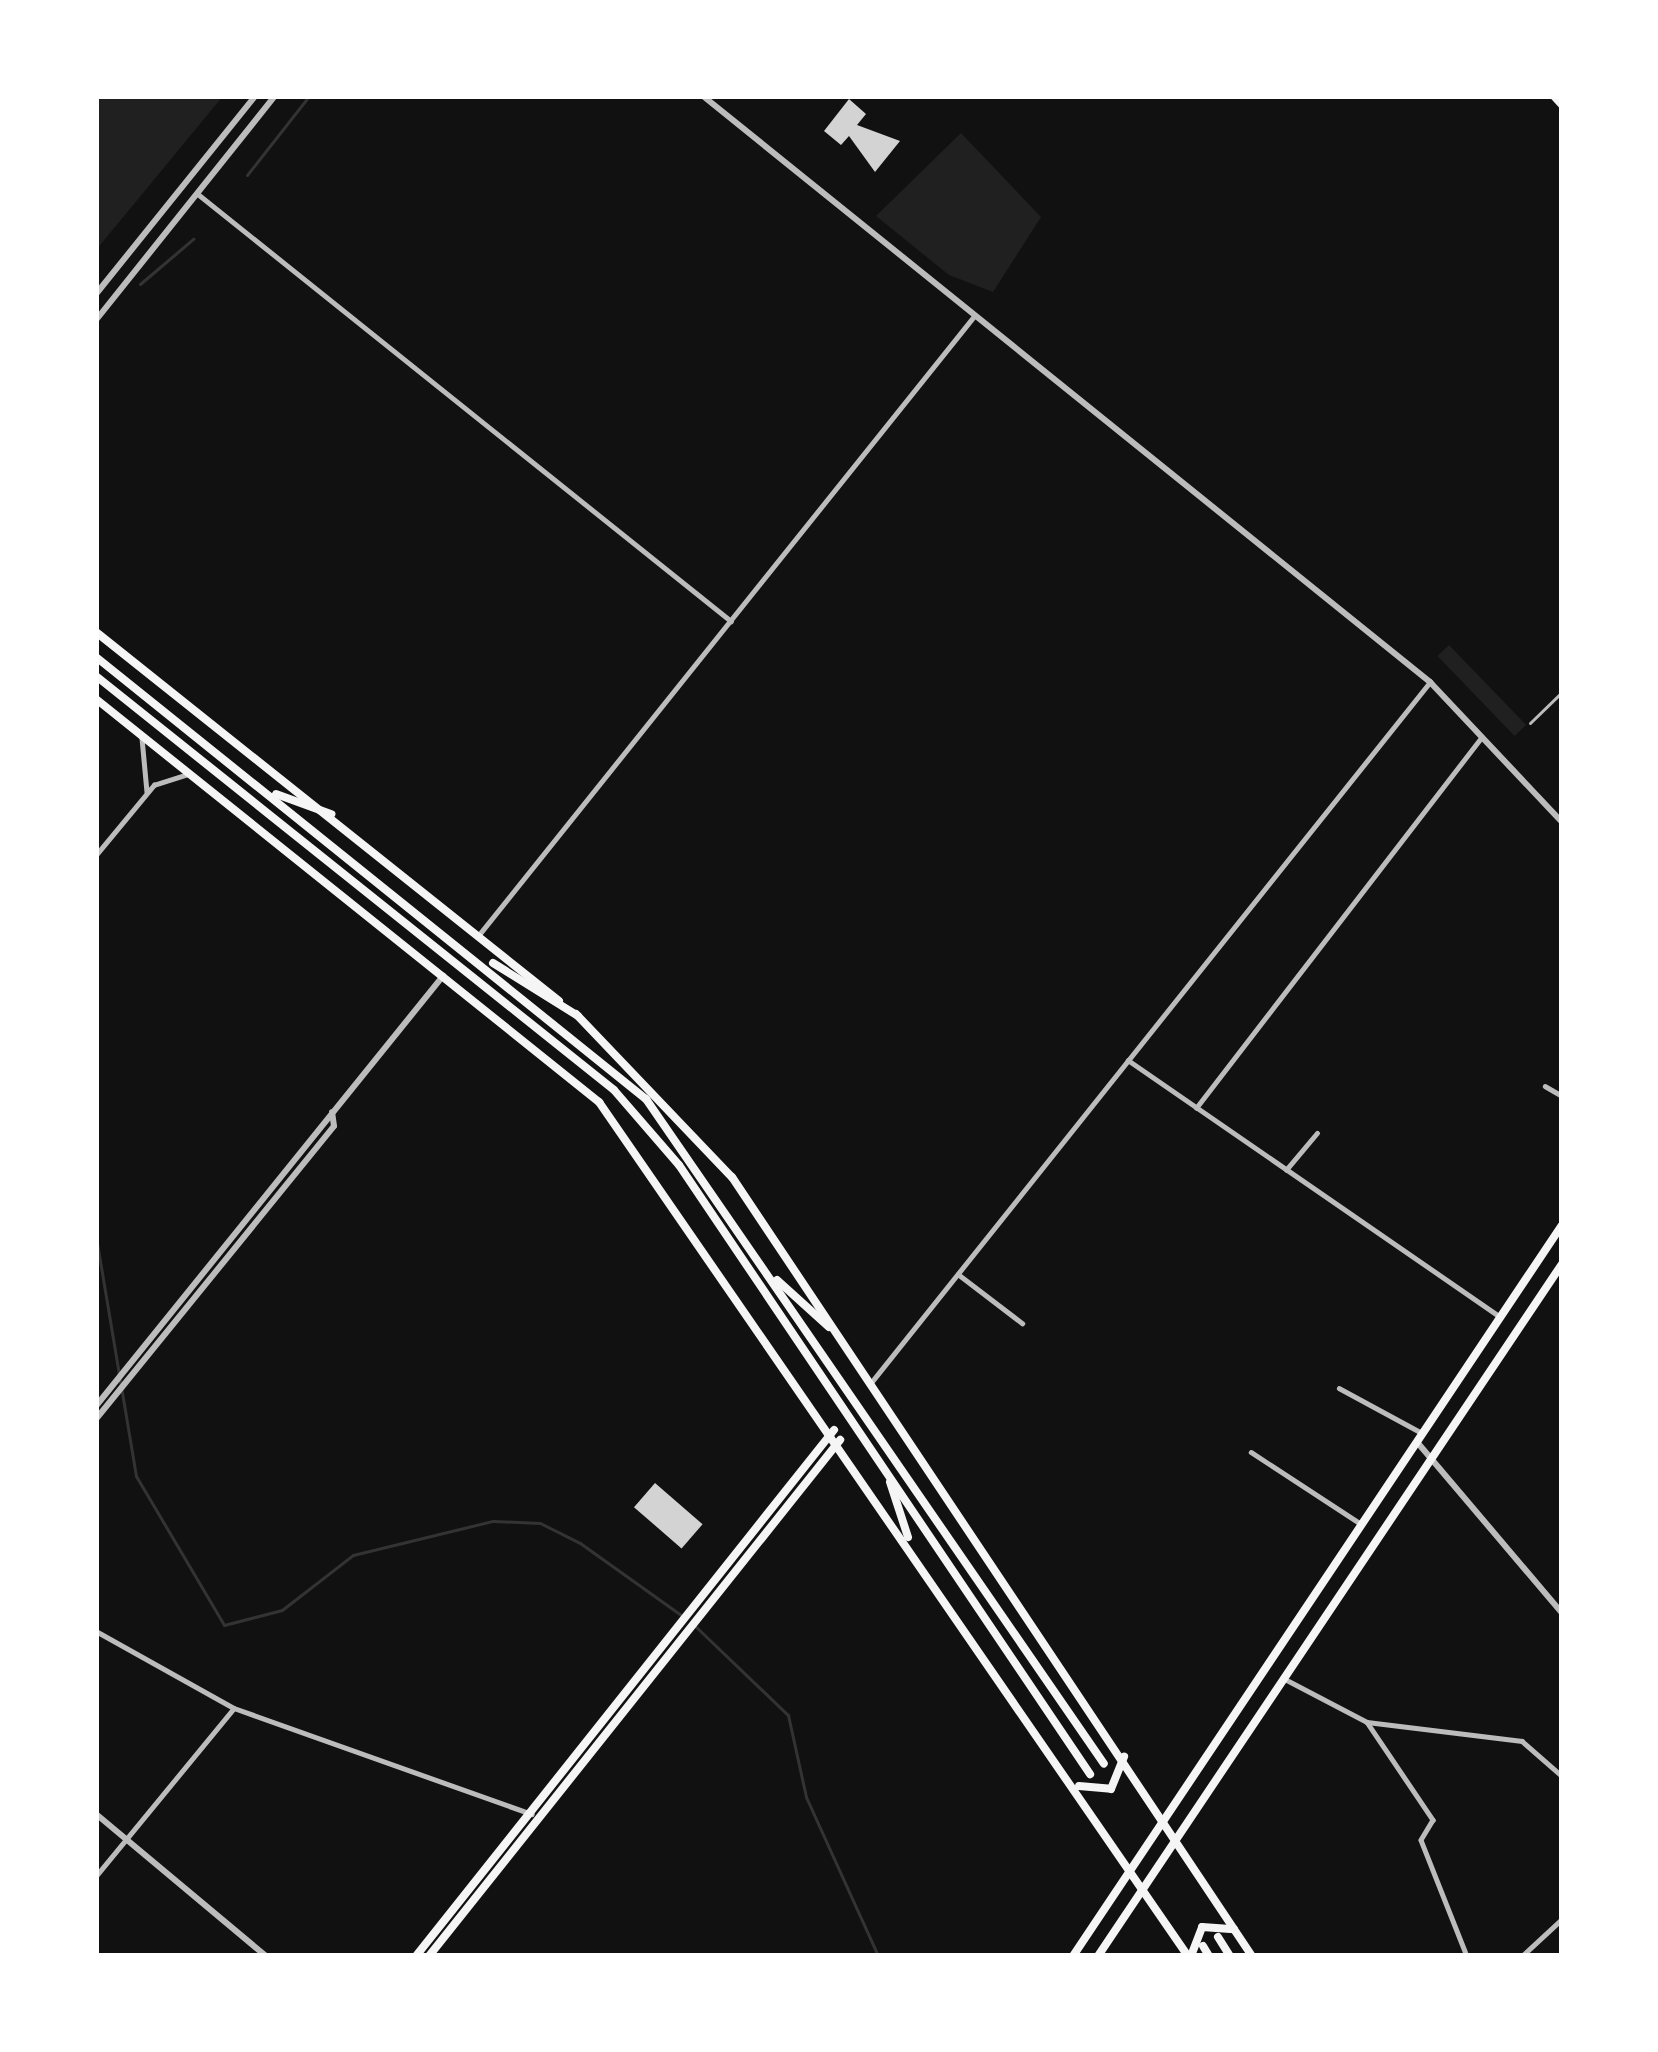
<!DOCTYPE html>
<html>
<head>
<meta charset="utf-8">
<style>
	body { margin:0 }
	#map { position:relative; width:1658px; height:2052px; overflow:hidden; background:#111; font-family:Roboto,sans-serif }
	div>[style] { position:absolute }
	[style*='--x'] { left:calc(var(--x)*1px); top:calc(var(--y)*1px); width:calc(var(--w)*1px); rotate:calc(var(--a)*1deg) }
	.green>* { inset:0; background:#202020; transform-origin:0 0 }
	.stream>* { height:3px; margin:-1.5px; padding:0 1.5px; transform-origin:1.5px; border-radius:1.5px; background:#333 }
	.building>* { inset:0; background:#d3d3d3; transform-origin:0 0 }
	.service>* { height:3px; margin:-1.5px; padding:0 1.5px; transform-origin:1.5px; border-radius:1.5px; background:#bcbcbc }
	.minor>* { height:4.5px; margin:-2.25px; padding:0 2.25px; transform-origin:2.25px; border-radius:2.25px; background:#bcbcbc }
	.tertiary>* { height:6px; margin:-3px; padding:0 3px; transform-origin:3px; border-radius:3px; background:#bcbcbc }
	.secondary>* { height:8px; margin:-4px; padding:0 4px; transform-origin:4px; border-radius:4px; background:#f5f5f5 }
	.primary>* { height:8px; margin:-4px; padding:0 4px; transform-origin:4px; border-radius:4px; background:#f5f5f5 }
	.trunk>* { height:8px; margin:-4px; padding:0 4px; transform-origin:4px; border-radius:4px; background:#f5f5f5 }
	span { translate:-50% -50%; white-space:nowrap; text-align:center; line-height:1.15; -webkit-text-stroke:9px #fff; paint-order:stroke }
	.frame { position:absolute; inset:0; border:99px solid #fff; pointer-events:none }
</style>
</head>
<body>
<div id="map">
	<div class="green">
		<div style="clip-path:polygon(96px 96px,223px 96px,96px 250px)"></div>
		<div style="clip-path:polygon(961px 133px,1041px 217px,993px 292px,949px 275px,876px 216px)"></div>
		<div style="left:1449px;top:645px;width:111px;height:16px;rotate:46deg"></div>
	</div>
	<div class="stream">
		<div style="--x:247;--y:175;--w:100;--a:-51.9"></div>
		<div style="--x:140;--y:284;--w:70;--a:-40.3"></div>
		<div style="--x:96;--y:1237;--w:242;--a:80.5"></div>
		<div style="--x:136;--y:1476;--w:173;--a:59.4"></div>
		<div style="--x:224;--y:1625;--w:60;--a:-14.5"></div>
		<div style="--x:282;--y:1610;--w:90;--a:-37.8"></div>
		<div style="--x:353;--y:1555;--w:144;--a:-13.7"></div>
		<div style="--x:493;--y:1521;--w:47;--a:2.4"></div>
		<div style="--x:540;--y:1523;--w:45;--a:26.6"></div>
		<div style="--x:580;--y:1543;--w:124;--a:35.5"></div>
		<div style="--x:693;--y:1624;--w:132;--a:43.8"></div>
		<div style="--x:788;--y:1715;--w:84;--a:77.6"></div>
		<div style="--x:806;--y:1797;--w:175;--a:65.6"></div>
	</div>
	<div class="building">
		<div style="clip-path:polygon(849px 99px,866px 114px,857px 125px,900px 141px,875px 172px,849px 136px,841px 145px,824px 131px)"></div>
		<div style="left:655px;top:1483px;width:63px;height:32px;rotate:41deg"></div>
	</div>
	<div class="service">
		<div style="--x:1530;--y:723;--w:45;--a:-44.1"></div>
	</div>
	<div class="minor">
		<div style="--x:198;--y:194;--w:683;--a:38.7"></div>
		<div style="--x:142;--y:738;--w:54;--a:84.7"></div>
		<div style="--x:96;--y:855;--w:91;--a:-50.4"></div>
		<div style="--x:154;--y:785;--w:35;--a:-18"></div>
		<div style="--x:478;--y:936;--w:795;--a:-51.33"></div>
		<div style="--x:1128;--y:1060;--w:451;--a:34.6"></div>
		<div style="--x:1545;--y:1086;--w:20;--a:30"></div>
		<div style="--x:1196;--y:1108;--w:468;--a:-52.4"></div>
		<div style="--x:1286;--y:1170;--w:48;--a:-50"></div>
		<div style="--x:958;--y:1274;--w:81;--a:37.4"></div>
		<div style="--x:870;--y:1384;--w:898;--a:-51.42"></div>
		<div style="--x:1339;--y:1388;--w:94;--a:28.5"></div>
		<div style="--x:1251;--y:1452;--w:131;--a:33.2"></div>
		<div style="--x:96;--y:1631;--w:158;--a:29.2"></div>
		<div style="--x:234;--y:1708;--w:316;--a:19.6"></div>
		<div style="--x:1283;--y:1678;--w:95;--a:27.6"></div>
		<div style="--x:1367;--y:1722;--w:156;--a:7"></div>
		<div style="--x:1522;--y:1741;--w:53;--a:41.2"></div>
		<div style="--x:1367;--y:1722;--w:118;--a:56"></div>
		<div style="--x:1433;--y:1820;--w:23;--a:121"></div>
		<div style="--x:1421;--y:1840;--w:125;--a:68.4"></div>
		<div style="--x:96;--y:1876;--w:216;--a:-50.6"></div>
		<div style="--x:1522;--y:1956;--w:54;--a:-42.8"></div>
	</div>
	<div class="tertiary">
		<div style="--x:703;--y:96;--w:934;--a:38.87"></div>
		<div style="--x:1430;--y:682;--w:192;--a:46.7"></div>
		<div style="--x:96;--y:294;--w:254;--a:-51.2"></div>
		<div style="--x:96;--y:320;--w:287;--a:-51.4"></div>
		<div style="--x:96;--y:1406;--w:553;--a:-51.1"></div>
		<div style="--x:96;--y:1419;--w:377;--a:-50.9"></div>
		<div style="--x:334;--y:1126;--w:14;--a:-98"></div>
		<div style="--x:1417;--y:1442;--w:224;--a:49.7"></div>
		<div style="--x:96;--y:1814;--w:222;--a:39.9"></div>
	</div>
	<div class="secondary">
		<div style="--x:96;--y:632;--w:592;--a:38.55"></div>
		<div style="--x:96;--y:699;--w:645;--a:38.7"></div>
		<div style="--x:599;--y:1102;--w:1037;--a:55.41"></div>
		<div style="--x:576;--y:1014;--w:226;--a:46.3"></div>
		<div style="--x:732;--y:1177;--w:937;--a:56.28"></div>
		<div style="--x:1079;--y:1786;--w:32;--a:5"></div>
		<div style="--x:1111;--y:1789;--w:35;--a:-68"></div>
		<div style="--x:416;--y:1956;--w:672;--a:-51.53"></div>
		<div style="--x:429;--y:1956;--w:660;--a:-51.46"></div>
		<div style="--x:1073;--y:1956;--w:879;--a:-56.22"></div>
		<div style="--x:1098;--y:1956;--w:833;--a:-56.16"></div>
		<div style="--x:1191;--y:1956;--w:31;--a:-69"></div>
		<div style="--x:1202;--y:1927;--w:32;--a:4"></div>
	</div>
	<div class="primary">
		<div style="--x:1554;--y:96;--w:12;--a:48"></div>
	</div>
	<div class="trunk">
		<div style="--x:96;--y:657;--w:706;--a:38.79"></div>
		<div style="--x:646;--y:1099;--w:807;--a:55.44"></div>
		<div style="--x:96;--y:676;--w:663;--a:38.63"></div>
		<div style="--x:614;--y:1090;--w:99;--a:49.1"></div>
		<div style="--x:679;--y:1165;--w:735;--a:55.99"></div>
		<div style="--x:276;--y:794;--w:59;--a:20"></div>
		<div style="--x:493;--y:963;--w:100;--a:31.9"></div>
		<div style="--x:777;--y:1280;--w:70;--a:42.1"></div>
		<div style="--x:890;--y:1482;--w:58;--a:71.9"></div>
		<div style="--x:1218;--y:1937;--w:22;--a:58"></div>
		<div style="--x:1203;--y:1946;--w:12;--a:59"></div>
	</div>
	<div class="frame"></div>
</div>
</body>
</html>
